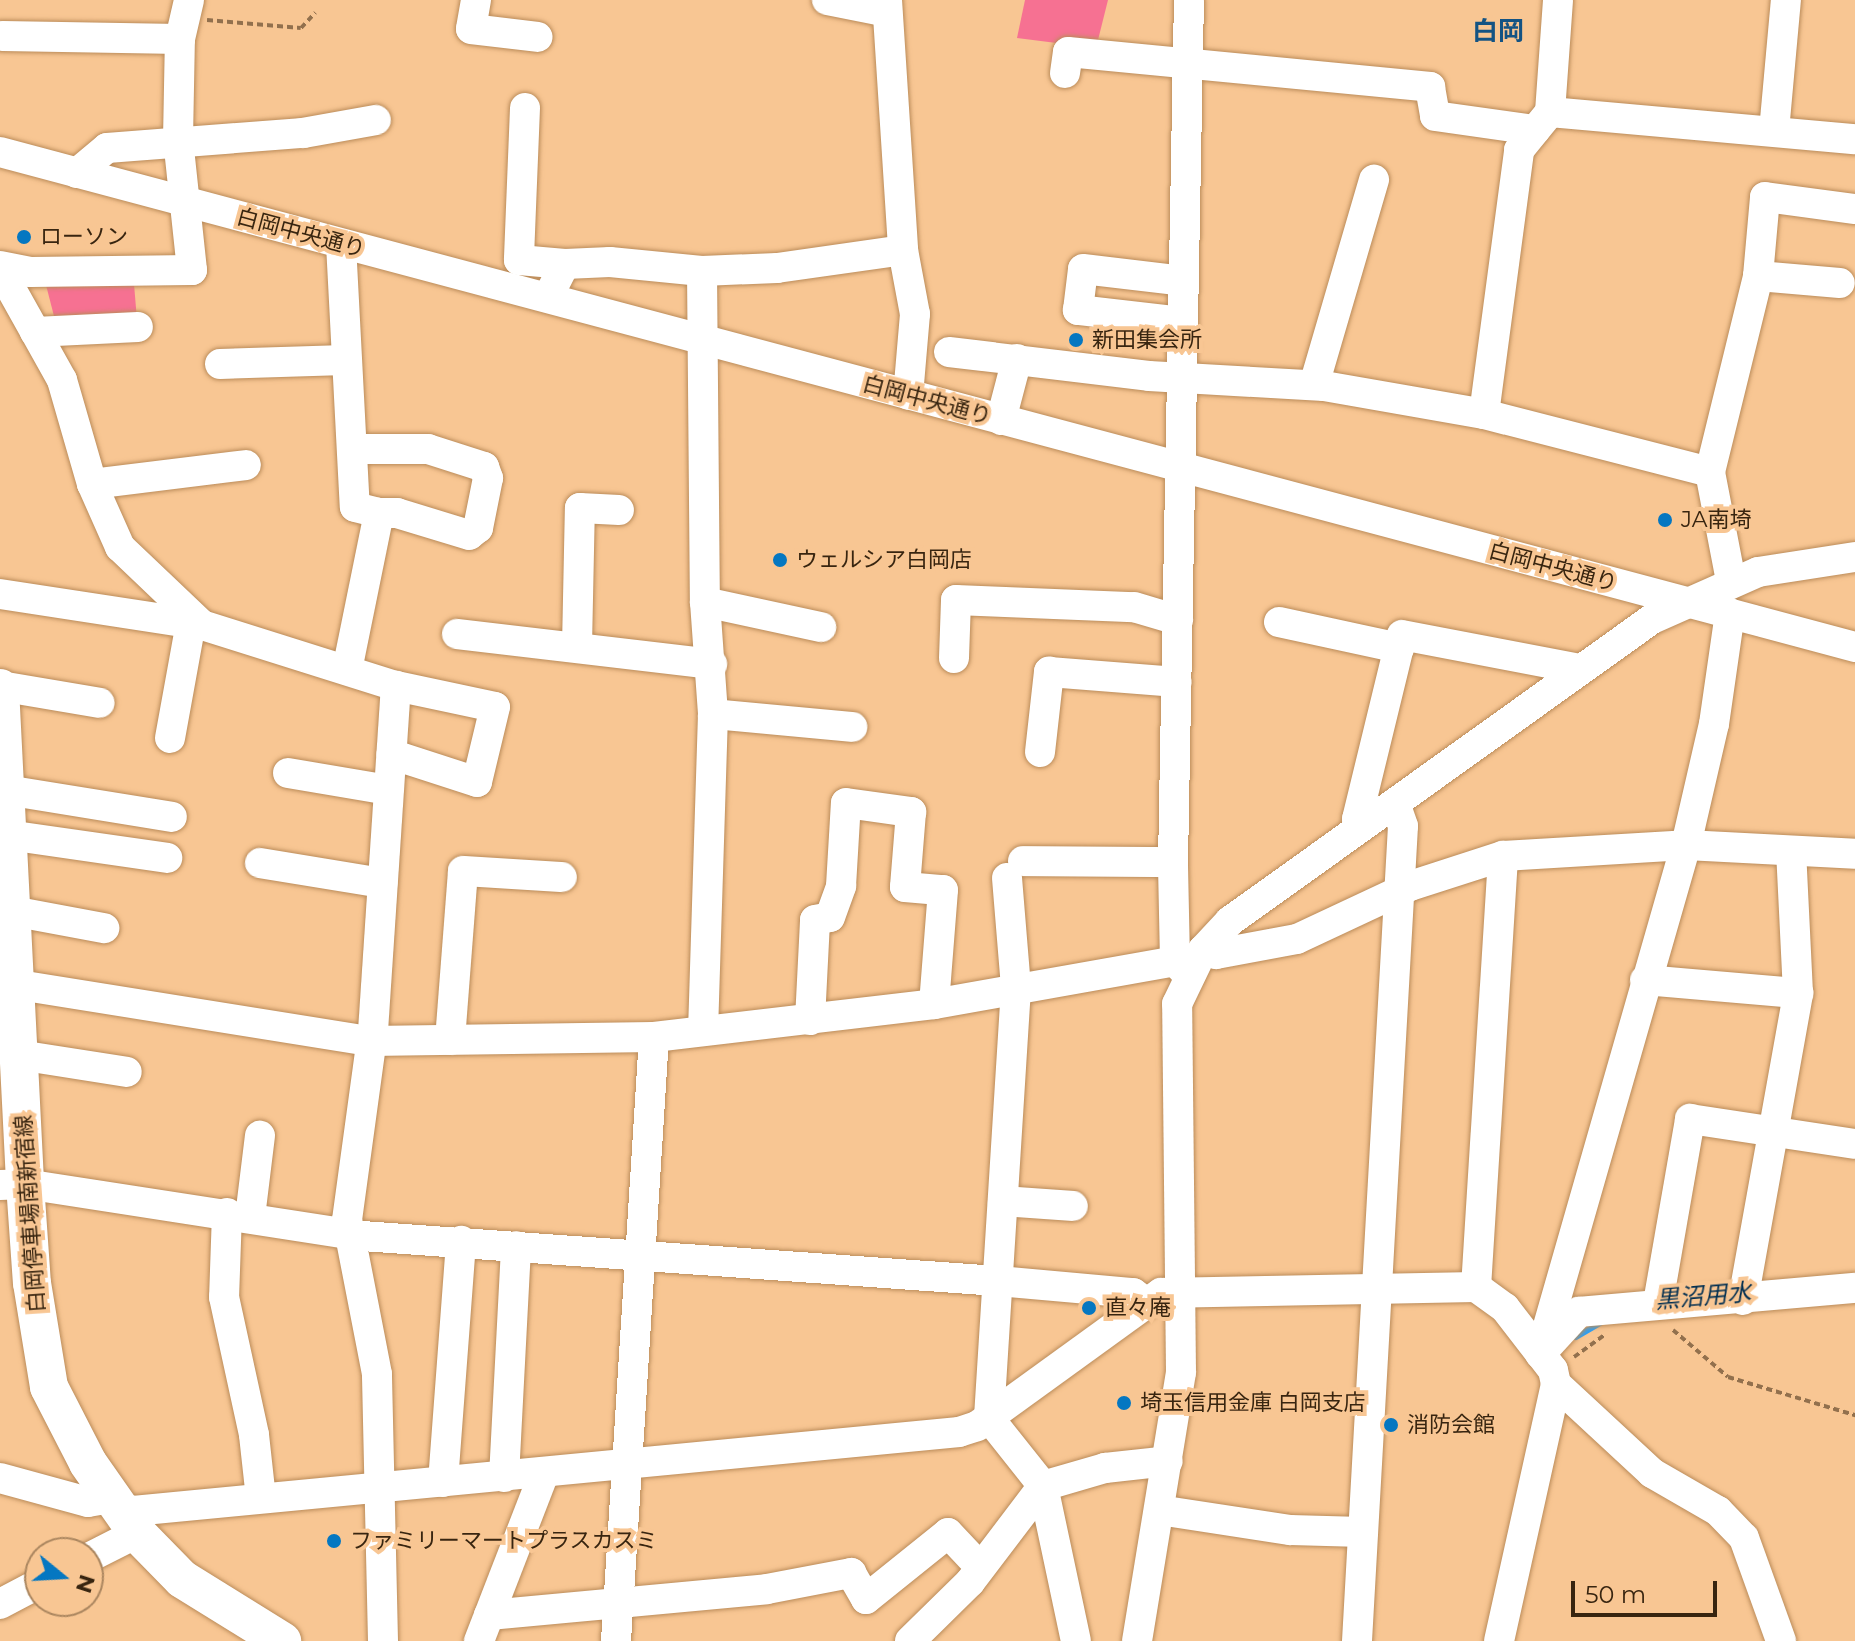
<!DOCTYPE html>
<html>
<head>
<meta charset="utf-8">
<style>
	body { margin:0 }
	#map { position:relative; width:1855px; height:1641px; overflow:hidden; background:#f8c693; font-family:Montserrat,"Noto Sans JP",sans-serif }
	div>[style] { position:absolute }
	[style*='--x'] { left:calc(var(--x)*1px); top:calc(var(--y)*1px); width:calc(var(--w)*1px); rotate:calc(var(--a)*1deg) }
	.forest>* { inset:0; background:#f67192 }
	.stream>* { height:6px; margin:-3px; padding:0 3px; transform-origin:3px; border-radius:3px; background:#29a0f9 }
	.path>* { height:4px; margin-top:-2px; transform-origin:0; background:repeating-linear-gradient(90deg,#92704d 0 6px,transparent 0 10px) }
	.roads { filter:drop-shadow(0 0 2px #bb8c5a) drop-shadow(0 0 2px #bb8c5a) }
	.minor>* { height:30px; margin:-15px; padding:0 15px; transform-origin:15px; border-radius:15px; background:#fff }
	.major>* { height:38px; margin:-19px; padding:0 19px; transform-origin:19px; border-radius:19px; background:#fff }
	.dots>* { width:22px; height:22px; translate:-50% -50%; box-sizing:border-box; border:4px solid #f8c693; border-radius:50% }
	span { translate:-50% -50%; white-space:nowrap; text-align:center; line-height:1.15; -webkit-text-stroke:8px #f8c693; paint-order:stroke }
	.street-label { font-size:22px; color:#382510 }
	.poi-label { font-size:22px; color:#382510 }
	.left { translate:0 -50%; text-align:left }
	.water-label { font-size:24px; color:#002e50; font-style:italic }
	.quarter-label { font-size:26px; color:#145383; font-weight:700 }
	.north { position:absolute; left:24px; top:1537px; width:80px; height:80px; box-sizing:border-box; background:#f8c693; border:2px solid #ab865f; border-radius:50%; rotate:108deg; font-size:22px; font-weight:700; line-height:32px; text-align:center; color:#382510 }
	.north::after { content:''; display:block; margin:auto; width:28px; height:36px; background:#0577c1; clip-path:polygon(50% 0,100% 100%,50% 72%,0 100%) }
	.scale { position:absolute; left:1571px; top:1581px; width:146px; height:36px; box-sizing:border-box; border:4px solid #382510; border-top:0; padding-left:10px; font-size:24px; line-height:28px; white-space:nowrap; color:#382510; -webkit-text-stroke:6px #f8c693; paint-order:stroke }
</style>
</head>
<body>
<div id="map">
	<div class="forest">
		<div style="clip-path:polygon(1025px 0,1108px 0,1096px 48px,1017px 38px)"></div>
		<div style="clip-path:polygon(134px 284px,137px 320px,55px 320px,46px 285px)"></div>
	</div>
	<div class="stream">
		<div style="--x:1576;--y:1337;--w:28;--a:-30"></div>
	</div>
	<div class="path">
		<div style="--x:207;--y:20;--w:94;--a:4.9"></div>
		<div style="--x:301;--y:28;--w:21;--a:-47"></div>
		<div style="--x:1673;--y:1330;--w:72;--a:40.5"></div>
		<div style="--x:1728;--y:1377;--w:133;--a:16.7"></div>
		<div style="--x:1574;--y:1357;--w:39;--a:-36"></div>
	</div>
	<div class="roads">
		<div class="minor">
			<div style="--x:476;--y:0;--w:29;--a:100"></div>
			<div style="--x:471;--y:29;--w:67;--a:6.8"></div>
			<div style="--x:827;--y:0;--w:61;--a:11.3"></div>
			<div style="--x:887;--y:0;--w:251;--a:86.3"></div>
			<div style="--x:903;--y:250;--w:65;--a:79.4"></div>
			<div style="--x:915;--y:314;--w:81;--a:94.9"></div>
			<div style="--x:2;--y:36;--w:178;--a:1"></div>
			<div style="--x:1065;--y:73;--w:21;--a:-82"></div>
			<div style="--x:1068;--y:52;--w:364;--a:5.5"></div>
			<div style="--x:1430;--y:87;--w:29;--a:80"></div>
			<div style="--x:1435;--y:116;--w:101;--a:8"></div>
			<div style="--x:525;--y:108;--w:152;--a:92.3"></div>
			<div style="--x:519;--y:260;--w:46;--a:5"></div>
			<div style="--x:1550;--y:112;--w:306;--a:5.1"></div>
			<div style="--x:1774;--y:131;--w:132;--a:-84.8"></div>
			<div style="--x:0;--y:152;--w:1920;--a:14.94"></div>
			<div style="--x:77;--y:173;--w:39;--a:-40"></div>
			<div style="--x:107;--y:148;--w:197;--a:-4.4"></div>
			<div style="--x:303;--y:133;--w:74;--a:-10.1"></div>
			<div style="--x:341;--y:244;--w:263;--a:87"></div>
			<div style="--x:355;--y:507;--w:25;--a:14"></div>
			<div style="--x:379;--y:513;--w:160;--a:101.5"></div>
			<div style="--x:0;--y:266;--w:31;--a:11"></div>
			<div style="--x:30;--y:272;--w:162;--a:-0.7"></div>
			<div style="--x:192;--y:270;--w:132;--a:-96.1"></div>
			<div style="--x:178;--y:139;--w:100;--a:-88.9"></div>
			<div style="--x:180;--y:39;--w:40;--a:-77"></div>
			<div style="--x:0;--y:269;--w:127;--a:60.8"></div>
			<div style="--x:62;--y:380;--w:108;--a:73.9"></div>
			<div style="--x:92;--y:484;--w:69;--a:66"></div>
			<div style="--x:120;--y:547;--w:113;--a:43.6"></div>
			<div style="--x:702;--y:271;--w:331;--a:89.5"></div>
			<div style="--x:705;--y:602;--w:112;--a:85.9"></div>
			<div style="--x:713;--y:714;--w:315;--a:91.8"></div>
			<div style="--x:1758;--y:276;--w:82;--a:4.9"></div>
			<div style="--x:548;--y:297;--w:37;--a:-63"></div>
			<div style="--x:565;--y:264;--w:45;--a:-2.5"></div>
			<div style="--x:610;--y:262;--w:92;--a:5.6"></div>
			<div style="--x:702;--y:271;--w:75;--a:-2.3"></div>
			<div style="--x:777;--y:268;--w:127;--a:-8.1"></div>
			<div style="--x:1182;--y:322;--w:105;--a:-173.4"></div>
			<div style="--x:1078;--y:310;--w:41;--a:-83"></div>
			<div style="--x:1083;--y:269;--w:101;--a:6.8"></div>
			<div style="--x:35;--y:332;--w:103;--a:-2.8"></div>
			<div style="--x:949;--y:352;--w:201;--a:6.8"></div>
			<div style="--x:1149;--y:376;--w:175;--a:3.3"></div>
			<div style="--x:1324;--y:386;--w:162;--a:9.9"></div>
			<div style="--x:1484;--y:414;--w:233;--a:14.4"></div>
			<div style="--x:1710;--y:472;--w:111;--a:79.1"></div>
			<div style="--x:220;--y:364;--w:125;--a:-1.8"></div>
			<div style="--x:1314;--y:385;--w:214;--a:-73.7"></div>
			<div style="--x:1484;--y:414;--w:266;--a:-82.4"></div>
			<div style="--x:1519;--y:150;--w:49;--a:-50.8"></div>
			<div style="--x:1550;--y:112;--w:112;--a:-85.9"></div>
			<div style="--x:1001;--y:420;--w:63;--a:-75.3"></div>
			<div style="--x:352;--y:449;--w:76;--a:0"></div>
			<div style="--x:428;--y:449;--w:59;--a:17.8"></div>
			<div style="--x:484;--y:467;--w:12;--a:70"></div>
			<div style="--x:488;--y:478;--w:51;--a:101.3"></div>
			<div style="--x:478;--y:528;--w:11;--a:142"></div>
			<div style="--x:469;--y:535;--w:75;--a:-163"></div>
			<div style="--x:397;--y:513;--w:18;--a:180"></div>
			<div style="--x:1710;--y:472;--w:202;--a:-76.2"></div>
			<div style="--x:1758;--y:276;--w:79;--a:-84.9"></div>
			<div style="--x:1765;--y:197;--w:91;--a:7.6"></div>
			<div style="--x:92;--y:484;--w:155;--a:-7"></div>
			<div style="--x:0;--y:594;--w:204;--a:8.7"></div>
			<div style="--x:202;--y:625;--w:203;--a:17.5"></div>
			<div style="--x:396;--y:686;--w:101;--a:12"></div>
			<div style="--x:495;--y:707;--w:77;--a:103.5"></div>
			<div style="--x:477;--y:782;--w:90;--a:-162"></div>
			<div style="--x:705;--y:602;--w:119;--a:12.2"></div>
			<div style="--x:1279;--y:622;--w:123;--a:12.2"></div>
			<div style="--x:457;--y:634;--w:257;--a:6.7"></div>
			<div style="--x:577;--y:646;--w:138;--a:-88.8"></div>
			<div style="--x:580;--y:508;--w:39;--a:3"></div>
			<div style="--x:954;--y:658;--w:58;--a:-88"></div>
			<div style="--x:956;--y:600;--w:178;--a:2.3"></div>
			<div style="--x:1134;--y:607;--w:46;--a:16.5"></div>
			<div style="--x:0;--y:686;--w:101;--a:9.6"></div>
			<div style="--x:713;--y:714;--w:140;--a:5.3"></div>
			<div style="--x:170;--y:738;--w:117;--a:-79.7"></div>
			<div style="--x:1040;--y:752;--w:81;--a:-83.6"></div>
			<div style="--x:1049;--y:672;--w:128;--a:4.5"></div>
			<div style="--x:288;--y:773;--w:102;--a:9.6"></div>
			<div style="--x:6;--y:790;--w:168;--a:9.2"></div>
			<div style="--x:1361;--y:826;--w:8;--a:-120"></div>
			<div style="--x:1357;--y:819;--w:189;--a:-76.3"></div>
			<div style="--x:1402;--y:635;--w:182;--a:10.8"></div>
			<div style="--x:8;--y:835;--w:161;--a:8.2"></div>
			<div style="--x:1023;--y:861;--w:150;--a:0.4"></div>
			<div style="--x:260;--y:863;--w:124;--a:9.3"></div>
			<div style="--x:1007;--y:878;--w:110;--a:85.3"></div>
			<div style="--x:1016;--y:988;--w:431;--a:93.6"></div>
			<div style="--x:989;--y:1418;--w:87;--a:51.5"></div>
			<div style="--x:1043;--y:1486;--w:158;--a:78"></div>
			<div style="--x:12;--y:911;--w:94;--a:10.5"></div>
			<div style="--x:1203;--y:950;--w:14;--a:17"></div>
			<div style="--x:1216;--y:954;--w:82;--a:-10.5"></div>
			<div style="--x:1297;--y:939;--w:125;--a:-25.1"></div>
			<div style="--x:1410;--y:886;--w:98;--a:-17.9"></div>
			<div style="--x:1503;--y:856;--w:183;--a:-3.4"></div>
			<div style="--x:1686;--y:845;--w:169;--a:3"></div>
			<div style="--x:1187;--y:974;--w:18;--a:-133"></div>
			<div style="--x:1175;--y:961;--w:99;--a:-91.2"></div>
			<div style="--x:1173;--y:862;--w:862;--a:-88.94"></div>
			<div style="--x:1645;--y:980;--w:154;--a:4.9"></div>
			<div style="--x:0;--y:982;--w:375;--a:9.1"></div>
			<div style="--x:370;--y:1041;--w:284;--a:-0.8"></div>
			<div style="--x:654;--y:1037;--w:282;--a:-6.7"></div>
			<div style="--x:934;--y:1004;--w:245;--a:-10.1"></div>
			<div style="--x:810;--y:1020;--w:100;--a:-87.1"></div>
			<div style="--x:815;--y:920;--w:15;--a:-11"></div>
			<div style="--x:830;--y:917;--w:33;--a:-70"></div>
			<div style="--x:841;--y:886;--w:83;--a:-86.6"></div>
			<div style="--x:846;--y:803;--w:66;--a:7.9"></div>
			<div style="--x:911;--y:812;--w:75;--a:94.6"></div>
			<div style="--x:905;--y:887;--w:38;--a:5"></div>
			<div style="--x:943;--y:890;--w:114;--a:94.5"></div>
			<div style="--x:450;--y:1040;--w:169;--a:-85.6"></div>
			<div style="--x:463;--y:871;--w:99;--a:3.5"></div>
			<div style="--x:19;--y:1055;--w:109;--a:8.9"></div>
			<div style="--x:0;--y:1185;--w:25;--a:-2"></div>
			<div style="--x:25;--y:1184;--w:341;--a:8.8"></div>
			<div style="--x:362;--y:1236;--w:638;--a:4.05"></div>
			<div style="--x:998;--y:1281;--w:136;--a:5.1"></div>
			<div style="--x:1133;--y:1293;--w:14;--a:36"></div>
			<div style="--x:1003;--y:1201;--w:70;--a:4.1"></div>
			<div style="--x:227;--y:1213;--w:84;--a:92"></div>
			<div style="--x:224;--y:1297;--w:141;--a:77.7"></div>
			<div style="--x:254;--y:1435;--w:63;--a:83.7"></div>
			<div style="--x:250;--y:1217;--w:82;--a:-83"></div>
			<div style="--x:1476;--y:1287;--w:432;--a:-86.4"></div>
			<div style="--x:1743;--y:1300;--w:312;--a:-79.8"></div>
			<div style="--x:1798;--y:993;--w:141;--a:-92.8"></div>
			<div style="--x:1658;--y:1303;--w:187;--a:-80.1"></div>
			<div style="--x:1690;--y:1119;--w:167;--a:8.6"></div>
			<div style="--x:1544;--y:1350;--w:52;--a:-47.4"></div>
			<div style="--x:1579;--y:1312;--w:277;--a:-5"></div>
			<div style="--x:1540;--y:1354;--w:530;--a:-74"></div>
			<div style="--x:1686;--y:845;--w:124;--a:-77"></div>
			<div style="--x:1714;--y:724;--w:112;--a:-81.8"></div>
			<div style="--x:1556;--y:1384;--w:131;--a:42.8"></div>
			<div style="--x:1652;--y:1473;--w:76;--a:29.9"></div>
			<div style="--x:1718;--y:1511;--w:37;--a:46"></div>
			<div style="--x:1744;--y:1538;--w:109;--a:70.2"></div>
			<div style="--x:504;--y:1477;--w:231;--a:-87"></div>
			<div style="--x:0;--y:1478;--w:91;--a:15.3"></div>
			<div style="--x:88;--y:1502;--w:22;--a:-10"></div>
			<div style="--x:443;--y:1482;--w:242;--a:-85.7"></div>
			<div style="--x:1159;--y:1510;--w:133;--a:8.7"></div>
			<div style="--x:1290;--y:1530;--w:73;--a:1.6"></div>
			<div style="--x:125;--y:1518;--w:11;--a:-41"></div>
			<div style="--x:133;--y:1511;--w:830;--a:-5.46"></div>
			<div style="--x:959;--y:1432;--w:19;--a:-18"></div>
			<div style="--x:977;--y:1426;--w:227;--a:-35.9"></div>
			<div style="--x:1161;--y:1293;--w:315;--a:-1.1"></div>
			<div style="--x:1476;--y:1287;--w:36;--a:36"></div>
			<div style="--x:1505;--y:1308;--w:78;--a:52.3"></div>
			<div style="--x:1553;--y:1370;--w:14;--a:78"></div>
			<div style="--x:1556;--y:1384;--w:263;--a:102.5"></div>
			<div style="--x:88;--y:1558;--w:55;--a:-27"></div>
			<div style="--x:0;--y:1604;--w:45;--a:-27.7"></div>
			<div style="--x:489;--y:1615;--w:279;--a:-5.3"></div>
			<div style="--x:767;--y:1589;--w:86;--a:-10.8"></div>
			<div style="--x:851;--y:1573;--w:30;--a:60"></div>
			<div style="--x:866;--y:1599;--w:105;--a:-38.8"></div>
			<div style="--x:948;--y:1533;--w:47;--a:46.7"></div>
			<div style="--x:383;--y:1641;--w:267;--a:-91.3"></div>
			<div style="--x:377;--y:1374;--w:157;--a:-101"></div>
			<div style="--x:347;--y:1220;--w:191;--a:-82.2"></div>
			<div style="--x:373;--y:1031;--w:346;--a:-86.2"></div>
			<div style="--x:479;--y:1641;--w:180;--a:-68.8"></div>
			<div style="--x:616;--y:1641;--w:605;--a:-86.4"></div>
			<div style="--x:910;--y:1641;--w:84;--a:-44.5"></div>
			<div style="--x:970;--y:1582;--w:121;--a:-52.8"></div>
			<div style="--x:1043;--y:1486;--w:65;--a:-16.2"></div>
			<div style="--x:1105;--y:1468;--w:63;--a:-6.3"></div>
			<div style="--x:1137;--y:1641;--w:272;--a:-80.7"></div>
			<div style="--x:1181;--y:1373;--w:369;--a:-90.6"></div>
			<div style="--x:1177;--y:1004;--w:60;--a:-64.3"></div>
			<div style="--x:1203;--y:950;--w:40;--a:-47"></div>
			<div style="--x:1230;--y:921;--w:519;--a:-35.59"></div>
			<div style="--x:1652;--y:619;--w:116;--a:-23.9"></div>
			<div style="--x:1758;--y:572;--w:98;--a:-8.8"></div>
			<div style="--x:1357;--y:1641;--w:816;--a:-86.77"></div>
			<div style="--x:1403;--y:826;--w:24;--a:-109"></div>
		</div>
		<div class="major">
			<div style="--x:0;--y:688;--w:497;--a:87.1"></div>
			<div style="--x:25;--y:1184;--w:99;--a:86"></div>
			<div style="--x:32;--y:1283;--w:105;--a:80.7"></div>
			<div style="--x:49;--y:1387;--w:85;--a:62.8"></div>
			<div style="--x:88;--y:1463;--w:85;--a:55"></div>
			<div style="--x:137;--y:1533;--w:64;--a:45.6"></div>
			<div style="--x:182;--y:1579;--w:118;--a:31.8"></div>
		</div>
	</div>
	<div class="dots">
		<div style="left:24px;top:237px;background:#0577c1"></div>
		<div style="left:1076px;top:340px;background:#0577c1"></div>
		<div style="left:1665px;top:520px;background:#0577c1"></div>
		<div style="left:780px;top:560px;background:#0577c1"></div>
		<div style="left:1089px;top:1308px;background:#0577c1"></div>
		<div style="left:1124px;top:1403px;background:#0577c1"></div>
		<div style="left:1391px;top:1425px;background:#0577c1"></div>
		<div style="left:334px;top:1541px;background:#0577c1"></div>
	</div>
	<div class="street-label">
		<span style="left:301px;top:233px;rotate:15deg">白岡中央通り</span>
		<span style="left:927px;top:400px;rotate:15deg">白岡中央通り</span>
		<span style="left:1553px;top:567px;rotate:15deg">白岡中央通り</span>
		<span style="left:30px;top:1214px;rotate:-94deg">白岡停車場南新宿線</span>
	</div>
	<div class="poi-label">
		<span class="left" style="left:40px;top:237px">ローソン</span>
		<span class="left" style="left:1092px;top:340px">新田集会所</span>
		<span class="left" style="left:1681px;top:520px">JA南埼</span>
		<span class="left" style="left:796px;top:560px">ウェルシア白岡店</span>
		<span class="left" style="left:1105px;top:1308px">直々庵</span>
		<span class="left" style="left:1140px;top:1403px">埼玉信用金庫 白岡支店</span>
		<span class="left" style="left:1407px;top:1425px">消防会館</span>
		<span class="left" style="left:350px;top:1541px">ファミリーマートプラスカスミ</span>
	</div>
	<div class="water-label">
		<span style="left:1703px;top:1296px;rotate:-5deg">黒沼用水</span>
	</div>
	<div class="quarter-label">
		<span style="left:1498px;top:32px">白岡</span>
	</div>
	<div class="north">N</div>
	<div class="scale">50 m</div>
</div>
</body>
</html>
